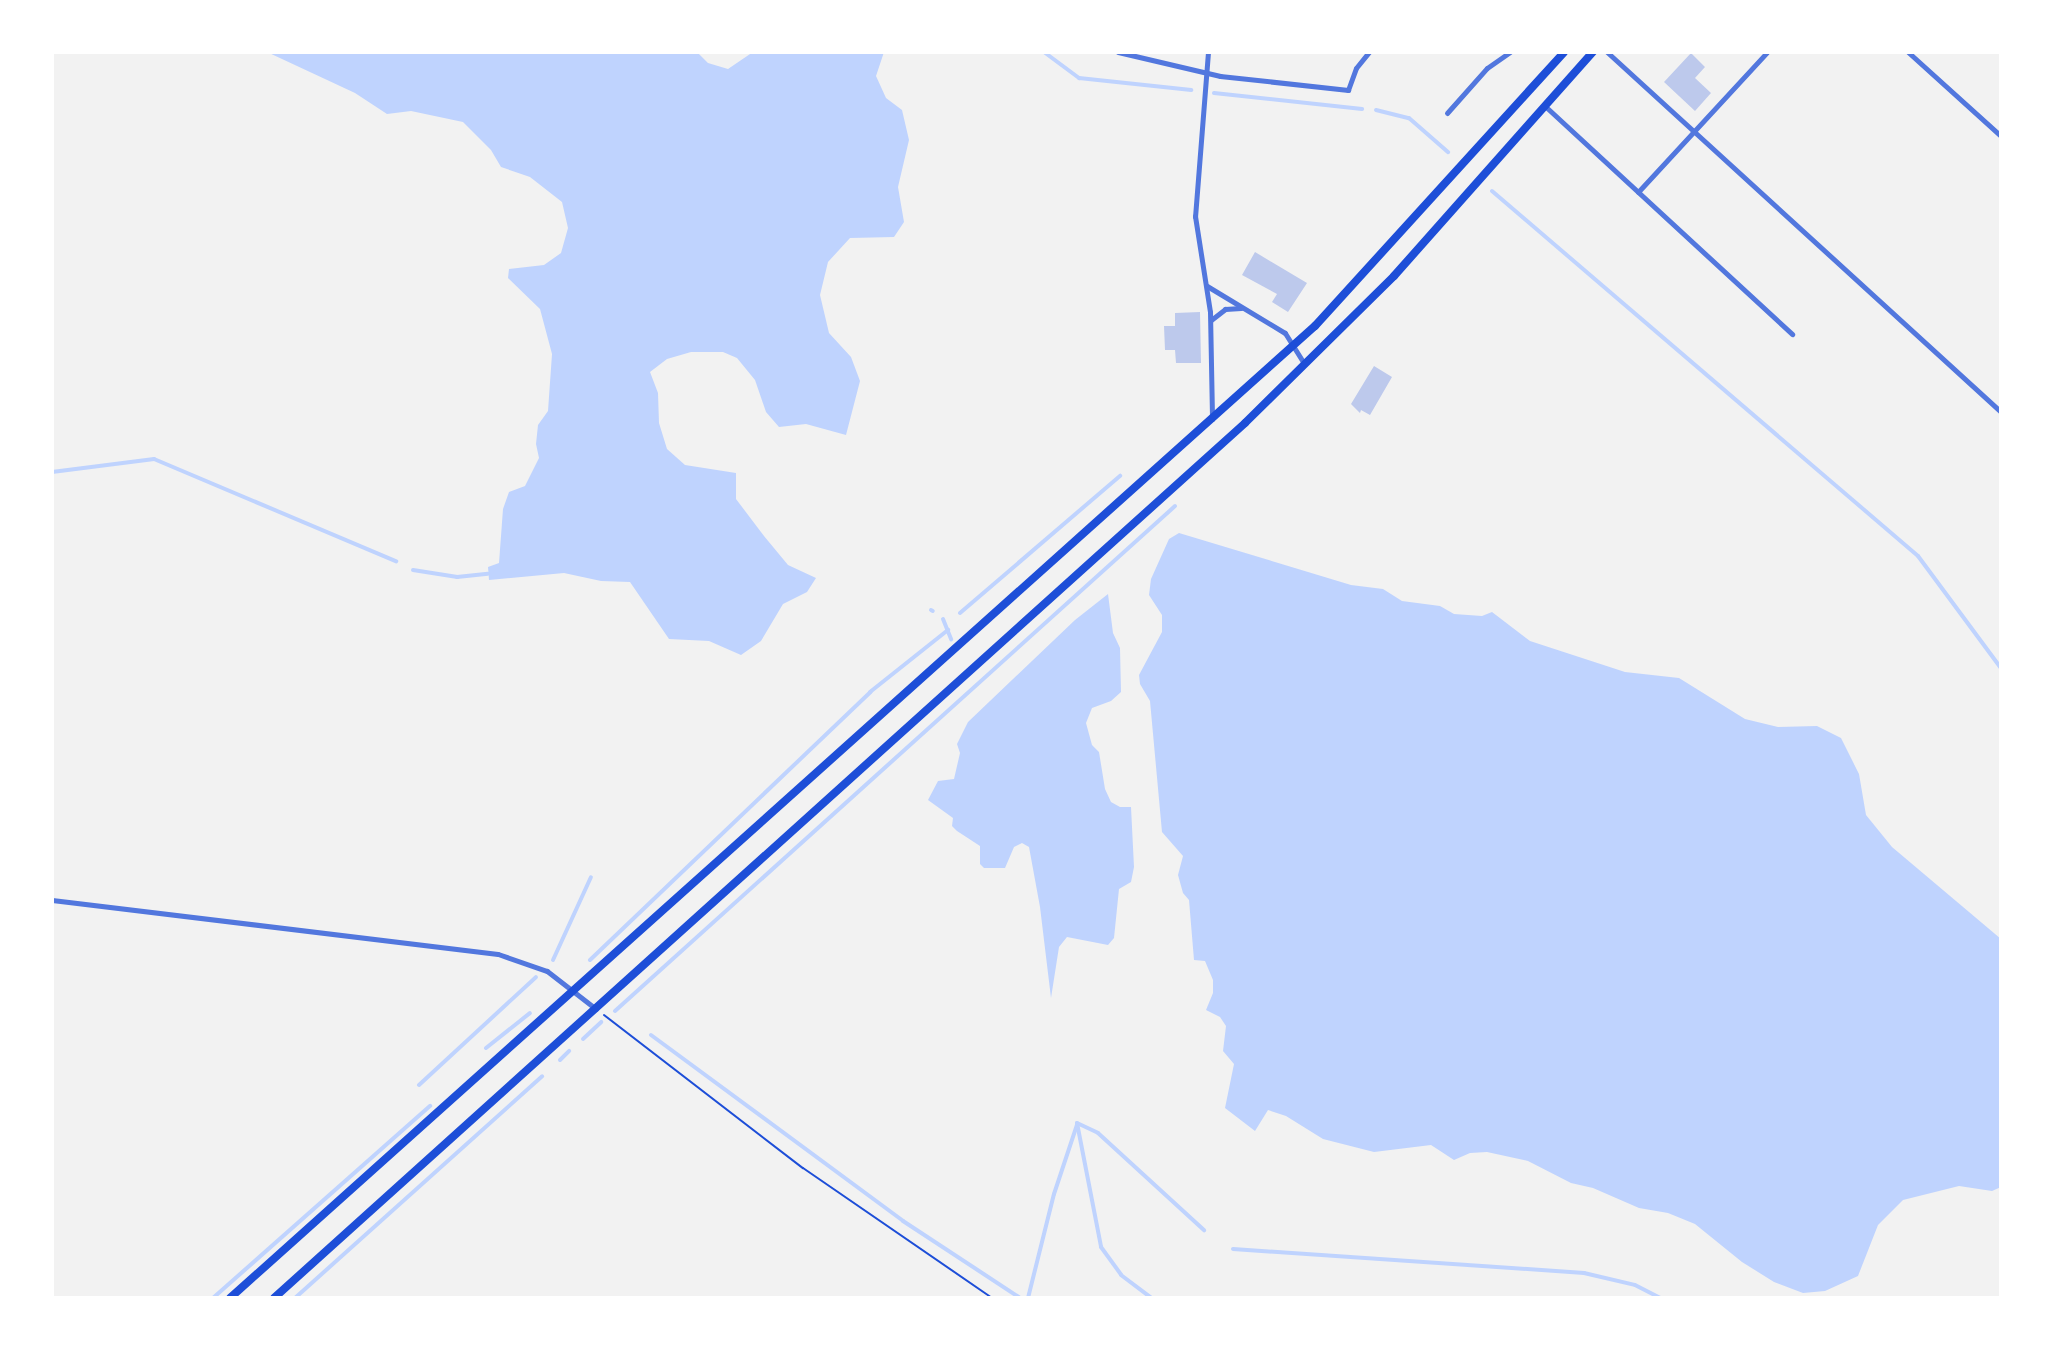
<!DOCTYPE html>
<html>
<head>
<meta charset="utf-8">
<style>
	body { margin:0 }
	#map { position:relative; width:2053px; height:1350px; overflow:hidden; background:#f2f2f2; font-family:"DejaVu Sans",sans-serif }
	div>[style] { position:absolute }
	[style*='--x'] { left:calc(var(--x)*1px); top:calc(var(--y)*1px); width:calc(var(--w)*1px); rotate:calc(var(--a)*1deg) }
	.water>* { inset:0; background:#bfd3fe }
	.stream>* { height:4px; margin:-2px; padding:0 2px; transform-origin:2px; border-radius:2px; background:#bfd3fe }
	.building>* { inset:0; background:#bdc9ec }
	.path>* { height:2px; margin:-1px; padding:0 1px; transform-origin:1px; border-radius:1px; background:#1d4ed8 }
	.minor>* { height:5px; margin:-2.5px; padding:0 2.5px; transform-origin:2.5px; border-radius:2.5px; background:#5277de }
	.secondary>* { height:8px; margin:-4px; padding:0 4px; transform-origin:4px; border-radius:4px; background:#1d4ed8 }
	span { translate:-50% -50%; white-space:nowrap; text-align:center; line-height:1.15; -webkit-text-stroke:8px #fff; paint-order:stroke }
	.frame { position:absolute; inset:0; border:54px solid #fff; pointer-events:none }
</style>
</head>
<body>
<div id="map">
	<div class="water">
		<div style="clip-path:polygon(267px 52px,697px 52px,708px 63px,728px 69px,753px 52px,884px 52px,876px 76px,886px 98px,902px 110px,909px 140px,898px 187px,904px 222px,894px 237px,850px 238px,828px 262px,820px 295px,829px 333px,851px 357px,860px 381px,846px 435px,806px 424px,779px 427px,766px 412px,755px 380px,737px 358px,723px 352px,691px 352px,667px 359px,650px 372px,658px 393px,659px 423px,667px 449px,685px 465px,736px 473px,736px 499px,764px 536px,788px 565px,816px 578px,807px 592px,783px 604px,761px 641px,741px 655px,709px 641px,669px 639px,630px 582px,601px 581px,564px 573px,489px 580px,488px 567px,499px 563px,503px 509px,509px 492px,525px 486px,539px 458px,536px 444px,538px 425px,548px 411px,552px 354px,540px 309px,508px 278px,509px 269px,544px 265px,561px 253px,568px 228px,562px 202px,530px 177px,501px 167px,491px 150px,463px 122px,411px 111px,387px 114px,355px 93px)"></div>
		<div style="clip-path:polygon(1179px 533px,1351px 585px,1383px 589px,1402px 601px,1440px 606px,1454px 614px,1482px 616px,1492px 612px,1530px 641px,1625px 672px,1679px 678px,1745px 719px,1778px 727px,1817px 726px,1841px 738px,1859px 774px,1866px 815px,1892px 847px,2001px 939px,2001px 1187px,1992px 1191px,1959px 1186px,1903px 1200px,1878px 1225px,1858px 1276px,1825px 1291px,1803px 1293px,1774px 1282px,1742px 1262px,1695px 1224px,1668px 1213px,1639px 1208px,1593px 1188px,1571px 1183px,1528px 1161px,1487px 1152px,1470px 1153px,1454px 1160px,1431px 1145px,1374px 1152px,1323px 1139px,1286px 1116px,1268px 1110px,1255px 1131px,1225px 1108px,1234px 1064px,1223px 1051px,1226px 1026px,1220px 1017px,1206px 1010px,1213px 993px,1213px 980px,1205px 961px,1194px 960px,1189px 900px,1183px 893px,1178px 875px,1183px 856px,1162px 832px,1150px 701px,1140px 684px,1139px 675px,1162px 632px,1162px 615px,1149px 595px,1151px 579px,1169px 539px)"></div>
		<div style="clip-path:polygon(1108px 594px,1113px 633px,1120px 648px,1121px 692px,1111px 701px,1092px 708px,1086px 723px,1092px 745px,1099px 752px,1105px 789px,1111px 802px,1120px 807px,1131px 807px,1134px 867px,1131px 882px,1119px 889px,1114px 938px,1108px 945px,1067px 937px,1059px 947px,1051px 998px,1040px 907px,1029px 847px,1022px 843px,1014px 847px,1005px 868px,984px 868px,980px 864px,980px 846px,957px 831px,952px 826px,953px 818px,928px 800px,938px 781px,954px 779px,960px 753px,957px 744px,968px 722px,1075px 620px)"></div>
	</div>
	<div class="stream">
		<div style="--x:1044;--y:52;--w:44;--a:36.6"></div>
		<div style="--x:1079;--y:78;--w:113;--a:6.1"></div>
		<div style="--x:1214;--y:93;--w:149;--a:6.2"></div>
		<div style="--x:1376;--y:110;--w:34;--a:14"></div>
		<div style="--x:1409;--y:118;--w:52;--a:41.1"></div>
		<div style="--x:1492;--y:191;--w:561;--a:40.59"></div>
		<div style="--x:1918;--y:556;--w:139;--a:53.5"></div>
		<div style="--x:52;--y:472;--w:103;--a:-7.3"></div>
		<div style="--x:154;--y:459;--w:263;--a:22.9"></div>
		<div style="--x:413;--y:570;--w:45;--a:9"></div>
		<div style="--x:457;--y:577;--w:31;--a:-6"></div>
		<div style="--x:931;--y:610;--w:2;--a:27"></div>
		<div style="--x:960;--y:613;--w:211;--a:-40.6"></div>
		<div style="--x:943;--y:619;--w:22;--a:68"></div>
		<div style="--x:553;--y:960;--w:91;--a:-65.4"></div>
		<div style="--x:590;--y:960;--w:388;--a:-43.7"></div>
		<div style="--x:870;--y:692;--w:100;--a:-38.5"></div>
		<div style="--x:615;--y:1011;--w:754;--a:-42.04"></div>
		<div style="--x:651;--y:1035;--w:313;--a:36.4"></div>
		<div style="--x:903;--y:1221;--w:140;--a:33.3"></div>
		<div style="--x:583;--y:1039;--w:25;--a:-43"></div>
		<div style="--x:486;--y:1048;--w:56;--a:-38.5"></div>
		<div style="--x:560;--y:1060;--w:13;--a:-45"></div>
		<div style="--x:419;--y:1085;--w:159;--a:-42.7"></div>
		<div style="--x:1077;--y:1123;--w:126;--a:79"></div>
		<div style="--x:1101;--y:1247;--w:34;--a:54"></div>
		<div style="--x:1121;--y:1275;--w:38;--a:37"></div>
		<div style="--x:1077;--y:1123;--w:23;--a:25"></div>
		<div style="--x:1098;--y:1133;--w:144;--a:42.5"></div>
		<div style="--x:1233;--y:1249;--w:352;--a:3.9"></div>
		<div style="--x:1584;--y:1273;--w:52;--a:13.2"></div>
		<div style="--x:1635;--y:1285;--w:29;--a:27"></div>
		<div style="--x:213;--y:1298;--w:290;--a:-41.5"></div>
		<div style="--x:295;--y:1298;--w:332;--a:-41.9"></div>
		<div style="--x:1028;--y:1298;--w:107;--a:-76"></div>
		<div style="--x:1054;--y:1194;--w:73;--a:-71.6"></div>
	</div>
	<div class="building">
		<div style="clip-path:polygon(1691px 53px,1705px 67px,1695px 78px,1711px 93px,1695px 111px,1664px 82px)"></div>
		<div style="clip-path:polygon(1255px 252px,1307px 283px,1288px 312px,1272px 302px,1277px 294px,1242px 275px)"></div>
		<div style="clip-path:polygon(1200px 312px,1201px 363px,1176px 363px,1175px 350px,1165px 350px,1164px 326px,1175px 326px,1175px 313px)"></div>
		<div style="clip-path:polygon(1374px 366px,1392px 377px,1370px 415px,1361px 410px,1360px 413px,1351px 404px)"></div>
	</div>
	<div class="path">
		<div style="--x:604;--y:1015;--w:251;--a:37.6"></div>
		<div style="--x:803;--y:1168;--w:229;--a:34.5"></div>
	</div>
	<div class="minor">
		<div style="--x:1118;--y:52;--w:105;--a:13.2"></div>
		<div style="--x:1220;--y:76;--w:129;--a:6.2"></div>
		<div style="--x:1348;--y:90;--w:23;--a:-70"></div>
		<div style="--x:1356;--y:68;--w:21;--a:-51"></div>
		<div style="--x:1208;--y:52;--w:165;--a:94.5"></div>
		<div style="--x:1195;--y:216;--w:97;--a:81.1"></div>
		<div style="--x:1210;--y:312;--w:107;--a:88.9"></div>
		<div style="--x:1607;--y:52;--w:534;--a:42.42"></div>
		<div style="--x:1908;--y:52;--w:125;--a:42.1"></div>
		<div style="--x:1546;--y:107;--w:335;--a:42.7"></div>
		<div style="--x:1447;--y:113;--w:60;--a:-48.4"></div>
		<div style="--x:1487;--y:68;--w:28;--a:-35"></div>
		<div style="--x:1638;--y:192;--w:190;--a:-47.3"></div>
		<div style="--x:1207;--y:286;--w:91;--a:31.1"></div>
		<div style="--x:1285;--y:333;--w:36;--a:58"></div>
		<div style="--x:1211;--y:320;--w:18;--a:-38"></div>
		<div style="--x:1225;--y:309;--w:16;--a:-4"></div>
		<div style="--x:52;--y:900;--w:449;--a:6.9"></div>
		<div style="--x:498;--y:954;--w:52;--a:19.1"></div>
		<div style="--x:547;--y:971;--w:62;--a:37.8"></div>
	</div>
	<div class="secondary">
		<div style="--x:230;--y:1298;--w:1457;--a:-41.86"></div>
		<div style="--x:1315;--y:326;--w:370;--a:-47.7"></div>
		<div style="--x:274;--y:1298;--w:1307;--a:-42.02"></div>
		<div style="--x:1245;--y:423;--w:209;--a:-44.6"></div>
		<div style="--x:1394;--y:276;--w:300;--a:-48.4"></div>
	</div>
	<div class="frame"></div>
</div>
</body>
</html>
